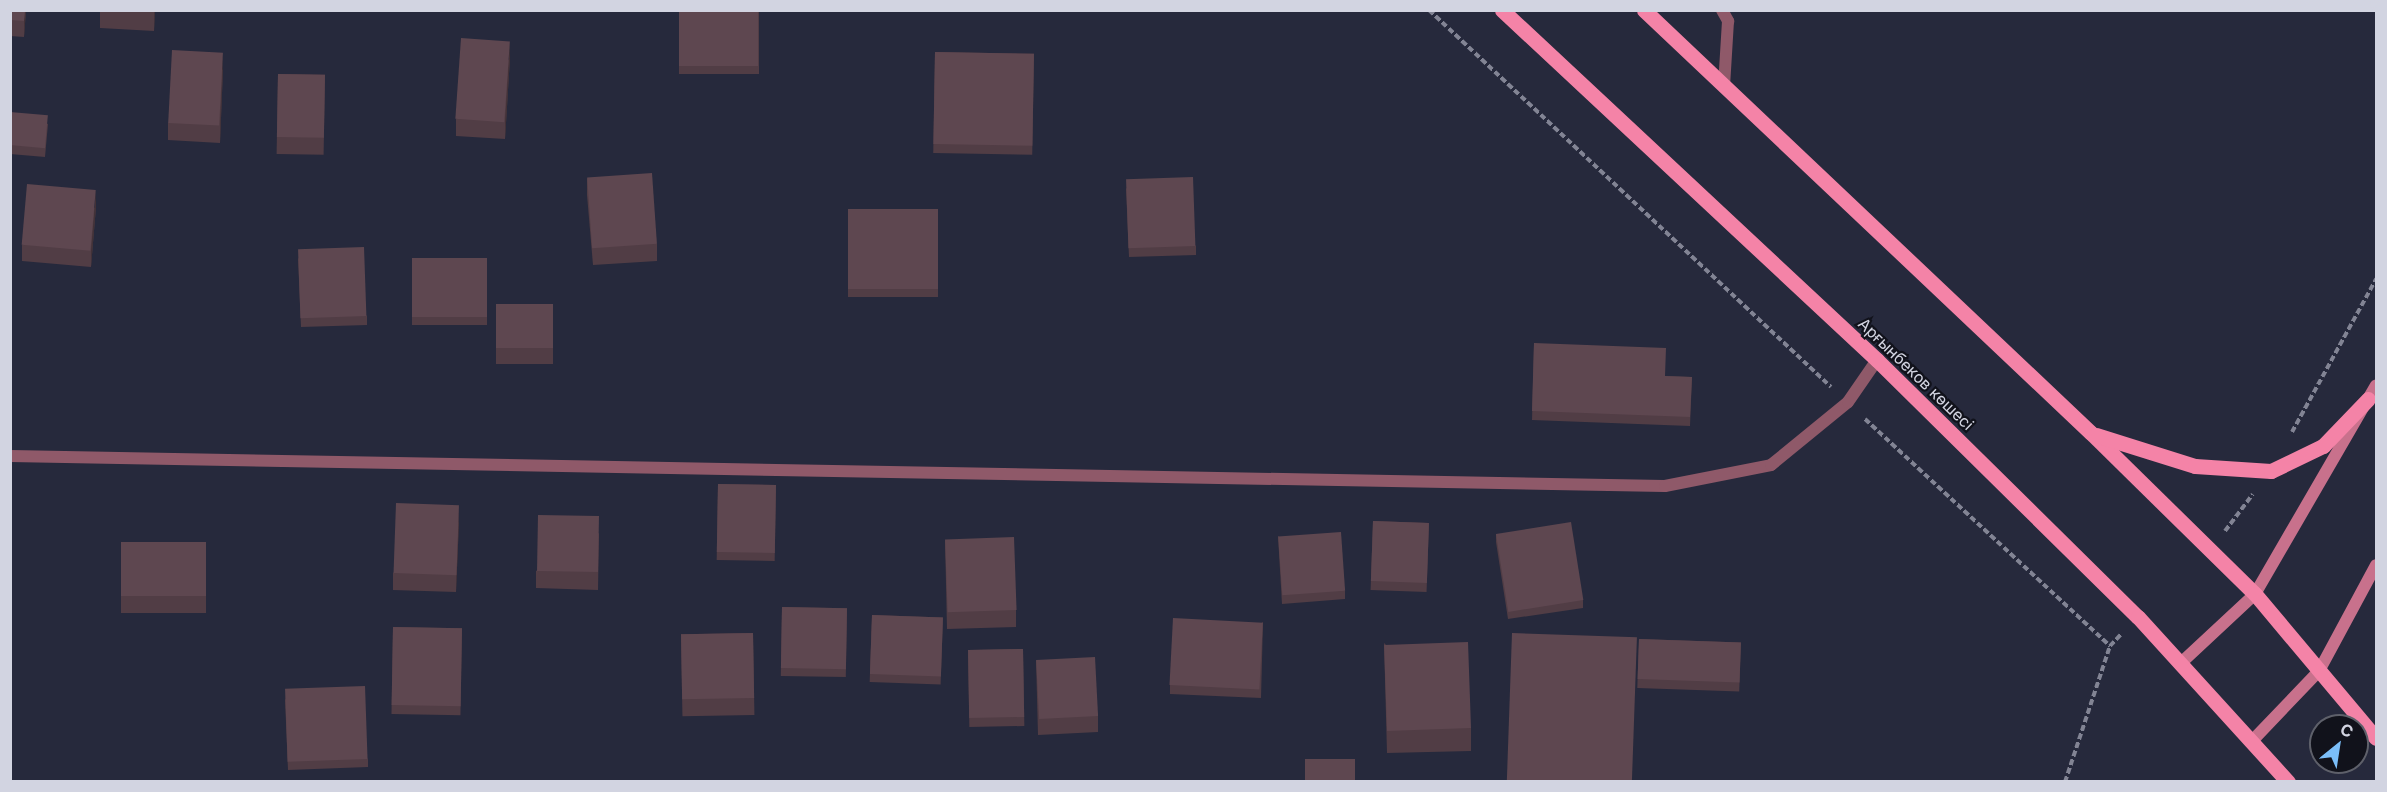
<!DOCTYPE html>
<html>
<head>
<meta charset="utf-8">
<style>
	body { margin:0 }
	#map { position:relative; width:2387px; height:792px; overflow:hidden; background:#26293c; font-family:Inter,sans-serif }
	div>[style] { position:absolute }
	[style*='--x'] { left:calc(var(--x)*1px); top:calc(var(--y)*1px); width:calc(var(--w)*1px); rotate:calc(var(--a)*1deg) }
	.path>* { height:4px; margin-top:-2px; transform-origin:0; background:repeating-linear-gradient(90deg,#828494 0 6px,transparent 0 9px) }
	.service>* { height:12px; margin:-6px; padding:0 6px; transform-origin:6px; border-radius:6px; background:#8f5969 }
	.minor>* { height:12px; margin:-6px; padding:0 6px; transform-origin:6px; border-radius:6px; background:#8f5969 }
	.secondary>* { height:12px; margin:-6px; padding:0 6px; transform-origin:6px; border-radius:6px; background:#c8718c }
	.primary>* { height:15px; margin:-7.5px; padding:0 7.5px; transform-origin:7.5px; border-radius:7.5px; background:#f483a7 }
	.wall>* { inset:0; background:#513d45; transform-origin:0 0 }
	.shaded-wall>* { inset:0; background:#423238 }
	.building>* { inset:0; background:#5e4750; transform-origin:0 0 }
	span { translate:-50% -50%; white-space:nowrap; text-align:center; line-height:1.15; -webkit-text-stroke:4.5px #11121b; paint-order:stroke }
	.street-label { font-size:16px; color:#d2d4e1 }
	.frame { position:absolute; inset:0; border:12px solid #d2d4e1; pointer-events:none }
	.north { position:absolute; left:2309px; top:714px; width:60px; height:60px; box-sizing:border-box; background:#11121b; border:2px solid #5e606a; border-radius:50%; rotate:30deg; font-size:16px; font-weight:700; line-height:24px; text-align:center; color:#d2d4e1 }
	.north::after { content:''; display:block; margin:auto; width:21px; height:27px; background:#7bbef9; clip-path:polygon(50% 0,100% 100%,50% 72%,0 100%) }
</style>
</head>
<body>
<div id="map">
	<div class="path">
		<div style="--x:1429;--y:10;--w:551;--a:43.16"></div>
		<div style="--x:1865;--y:419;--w:334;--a:42.8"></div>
		<div style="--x:2110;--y:646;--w:16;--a:-47"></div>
		<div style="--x:2292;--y:432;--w:175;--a:-61.2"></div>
		<div style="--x:2225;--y:531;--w:46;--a:-52.9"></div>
		<div style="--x:2065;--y:782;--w:143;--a:-71.7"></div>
	</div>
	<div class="service">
		<div style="--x:1722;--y:10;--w:13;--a:61"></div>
		<div style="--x:1728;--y:21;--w:66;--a:93.5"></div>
	</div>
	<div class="minor">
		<div style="--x:10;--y:456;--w:1655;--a:1.04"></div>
		<div style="--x:1665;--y:486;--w:108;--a:-11.2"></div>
		<div style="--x:1771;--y:465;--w:99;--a:-39.3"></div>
		<div style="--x:1848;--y:402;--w:51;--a:-55.4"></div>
	</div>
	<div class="secondary">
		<div style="--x:2182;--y:662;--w:100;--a:-43"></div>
		<div style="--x:2255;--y:594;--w:241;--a:-59.9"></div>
		<div style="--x:2252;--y:741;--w:97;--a:-46.3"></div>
		<div style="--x:2319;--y:671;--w:120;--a:-61.7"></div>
	</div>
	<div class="primary">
		<div style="--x:1502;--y:10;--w:513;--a:43.03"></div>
		<div style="--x:1877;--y:360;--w:366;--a:44.6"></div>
		<div style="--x:2138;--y:617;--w:223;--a:47.7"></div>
		<div style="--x:1644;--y:10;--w:615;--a:43.42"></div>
		<div style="--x:2091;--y:433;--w:230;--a:44.5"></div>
		<div style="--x:2255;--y:594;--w:188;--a:50"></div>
		<div style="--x:2096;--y:435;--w:104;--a:17.4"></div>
		<div style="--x:2195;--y:466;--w:76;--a:3.8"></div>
		<div style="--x:2271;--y:471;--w:58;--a:-25.7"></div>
		<div style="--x:2323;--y:446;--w:65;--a:-46.2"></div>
	</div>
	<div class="wall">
		<div style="clip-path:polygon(10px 10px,26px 10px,24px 37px,10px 36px)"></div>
		<div style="clip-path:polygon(100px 10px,155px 10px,154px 31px,100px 28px)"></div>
		<div style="left:679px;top:10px;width:80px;height:64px"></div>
		<div style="left:935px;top:52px;width:99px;height:101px;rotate:1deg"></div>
		<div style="clip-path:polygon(510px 58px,505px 139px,456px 136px,456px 119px)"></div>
		<div style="clip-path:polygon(223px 69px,220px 143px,168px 140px,168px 123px)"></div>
		<div style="left:278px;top:74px;width:47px;height:80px;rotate:1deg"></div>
		<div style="clip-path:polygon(10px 112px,48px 124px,45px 157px,10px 154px)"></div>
		<div style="clip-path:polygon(587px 178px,657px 244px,657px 261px,593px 265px,587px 195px)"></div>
		<div style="clip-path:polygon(1126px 188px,1196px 246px,1196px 255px,1129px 257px)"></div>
		<div style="clip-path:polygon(96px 207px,91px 267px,22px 261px,22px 245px)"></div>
		<div style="left:848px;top:209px;width:90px;height:88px"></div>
		<div style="clip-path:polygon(298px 258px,367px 316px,367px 325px,301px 327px)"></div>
		<div style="left:412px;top:258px;width:75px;height:67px"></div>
		<div style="left:496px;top:304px;width:57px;height:60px"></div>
		<div style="clip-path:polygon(1534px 343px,1665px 376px,1692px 377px,1690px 426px,1532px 420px)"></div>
		<div style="left:718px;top:484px;width:58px;height:76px;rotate:1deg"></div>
		<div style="left:1373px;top:521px;width:56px;height:69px;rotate:2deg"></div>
		<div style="clip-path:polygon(459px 522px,456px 592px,393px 590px,393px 573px)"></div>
		<div style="clip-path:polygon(599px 533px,598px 590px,536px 588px,536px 571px)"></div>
		<div style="clip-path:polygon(1496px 534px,1583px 600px,1583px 608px,1508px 619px,1496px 542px)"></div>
		<div style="clip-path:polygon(1278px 536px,1345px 591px,1345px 599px,1282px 604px)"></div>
		<div style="clip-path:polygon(945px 540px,1016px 610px,1016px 627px,947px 629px)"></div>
		<div style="left:206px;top:542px;width:71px;height:85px;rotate:90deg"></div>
		<div style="left:782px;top:607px;width:65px;height:69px;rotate:1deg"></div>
		<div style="left:872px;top:615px;width:71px;height:67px;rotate:2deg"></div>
		<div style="clip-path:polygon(1263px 622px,1261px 698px,1170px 694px,1170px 685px)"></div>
		<div style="left:393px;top:627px;width:69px;height:87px;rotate:1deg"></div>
		<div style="left:753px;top:633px;width:82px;height:72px;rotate:89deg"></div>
		<div style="left:1639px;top:639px;width:102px;height:49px;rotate:2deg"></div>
		<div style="clip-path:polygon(1384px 643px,1471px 728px,1471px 751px,1387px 753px)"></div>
		<div style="left:1023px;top:649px;width:77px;height:55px;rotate:89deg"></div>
		<div style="clip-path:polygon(1036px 660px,1098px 716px,1098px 732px,1038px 735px)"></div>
		<div style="clip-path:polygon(285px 699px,368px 759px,368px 767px,288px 770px)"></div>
	</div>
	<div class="shaded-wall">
		<div style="clip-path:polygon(25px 10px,26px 10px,24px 37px,24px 21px)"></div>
		<div style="clip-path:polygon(154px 10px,155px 10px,154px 31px)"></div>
		<div style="clip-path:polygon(510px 41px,510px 58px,505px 139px,505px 122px)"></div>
		<div style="clip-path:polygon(223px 53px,223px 69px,220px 143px,220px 126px)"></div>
		<div style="clip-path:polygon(96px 190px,96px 207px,91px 267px,91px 251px)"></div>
		<div style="clip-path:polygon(459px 505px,459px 522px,456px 592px,456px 575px)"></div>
	</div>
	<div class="building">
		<div style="clip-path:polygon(10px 10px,25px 10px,24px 21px,10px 20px)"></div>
		<div style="left:679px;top:10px;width:79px;height:56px"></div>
		<div style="left:461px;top:38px;width:49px;height:81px;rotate:4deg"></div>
		<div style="left:172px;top:50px;width:51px;height:73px;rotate:3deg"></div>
		<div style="left:935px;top:52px;width:99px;height:92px;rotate:1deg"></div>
		<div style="left:278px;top:74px;width:47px;height:63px;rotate:1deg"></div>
		<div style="left:10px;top:112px;width:38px;height:33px;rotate:5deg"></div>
		<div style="left:652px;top:173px;width:71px;height:65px;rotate:86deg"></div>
		<div style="left:1193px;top:177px;width:69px;height:67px;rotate:88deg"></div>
		<div style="left:27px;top:184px;width:69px;height:61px;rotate:5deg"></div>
		<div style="left:848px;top:209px;width:90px;height:80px"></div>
		<div style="left:364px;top:247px;width:69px;height:66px;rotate:88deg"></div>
		<div style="left:412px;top:258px;width:75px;height:59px"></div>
		<div style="left:496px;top:304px;width:57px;height:44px"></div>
		<div style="clip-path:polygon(1534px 343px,1666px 348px,1665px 376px,1692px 377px,1690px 417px,1532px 411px)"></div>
		<div style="left:718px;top:484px;width:58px;height:68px;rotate:1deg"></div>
		<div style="left:396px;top:503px;width:63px;height:70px;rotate:2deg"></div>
		<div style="left:538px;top:515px;width:61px;height:56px;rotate:1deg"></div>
		<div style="left:1373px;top:521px;width:56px;height:60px;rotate:2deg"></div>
		<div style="left:1571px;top:522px;width:79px;height:76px;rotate:81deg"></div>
		<div style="left:1341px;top:532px;width:59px;height:63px;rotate:86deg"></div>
		<div style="left:1014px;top:537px;width:73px;height:69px;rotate:88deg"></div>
		<div style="left:206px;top:542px;width:54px;height:85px;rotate:90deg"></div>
		<div style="left:782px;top:607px;width:65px;height:61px;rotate:1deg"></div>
		<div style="left:872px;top:615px;width:71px;height:59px;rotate:2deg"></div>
		<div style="left:1173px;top:618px;width:90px;height:67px;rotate:3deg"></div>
		<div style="left:393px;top:627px;width:69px;height:78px;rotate:1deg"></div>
		<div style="left:753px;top:633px;width:65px;height:72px;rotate:89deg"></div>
		<div style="left:1512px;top:633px;width:125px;height:149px;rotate:2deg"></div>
		<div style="left:1639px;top:639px;width:102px;height:40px;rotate:2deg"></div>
		<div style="left:1468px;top:642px;width:86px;height:84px;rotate:88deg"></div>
		<div style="left:1023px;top:649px;width:68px;height:55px;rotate:89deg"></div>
		<div style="left:1095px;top:657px;width:59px;height:59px;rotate:87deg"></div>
		<div style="left:365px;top:686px;width:73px;height:80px;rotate:88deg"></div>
		<div style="left:1355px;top:759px;width:23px;height:50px;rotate:90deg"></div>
	</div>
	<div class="street-label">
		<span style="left:1916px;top:374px;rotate:44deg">Арғынбеков көшесі</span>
	</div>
	<div class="frame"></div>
	<div class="north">С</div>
</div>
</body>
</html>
